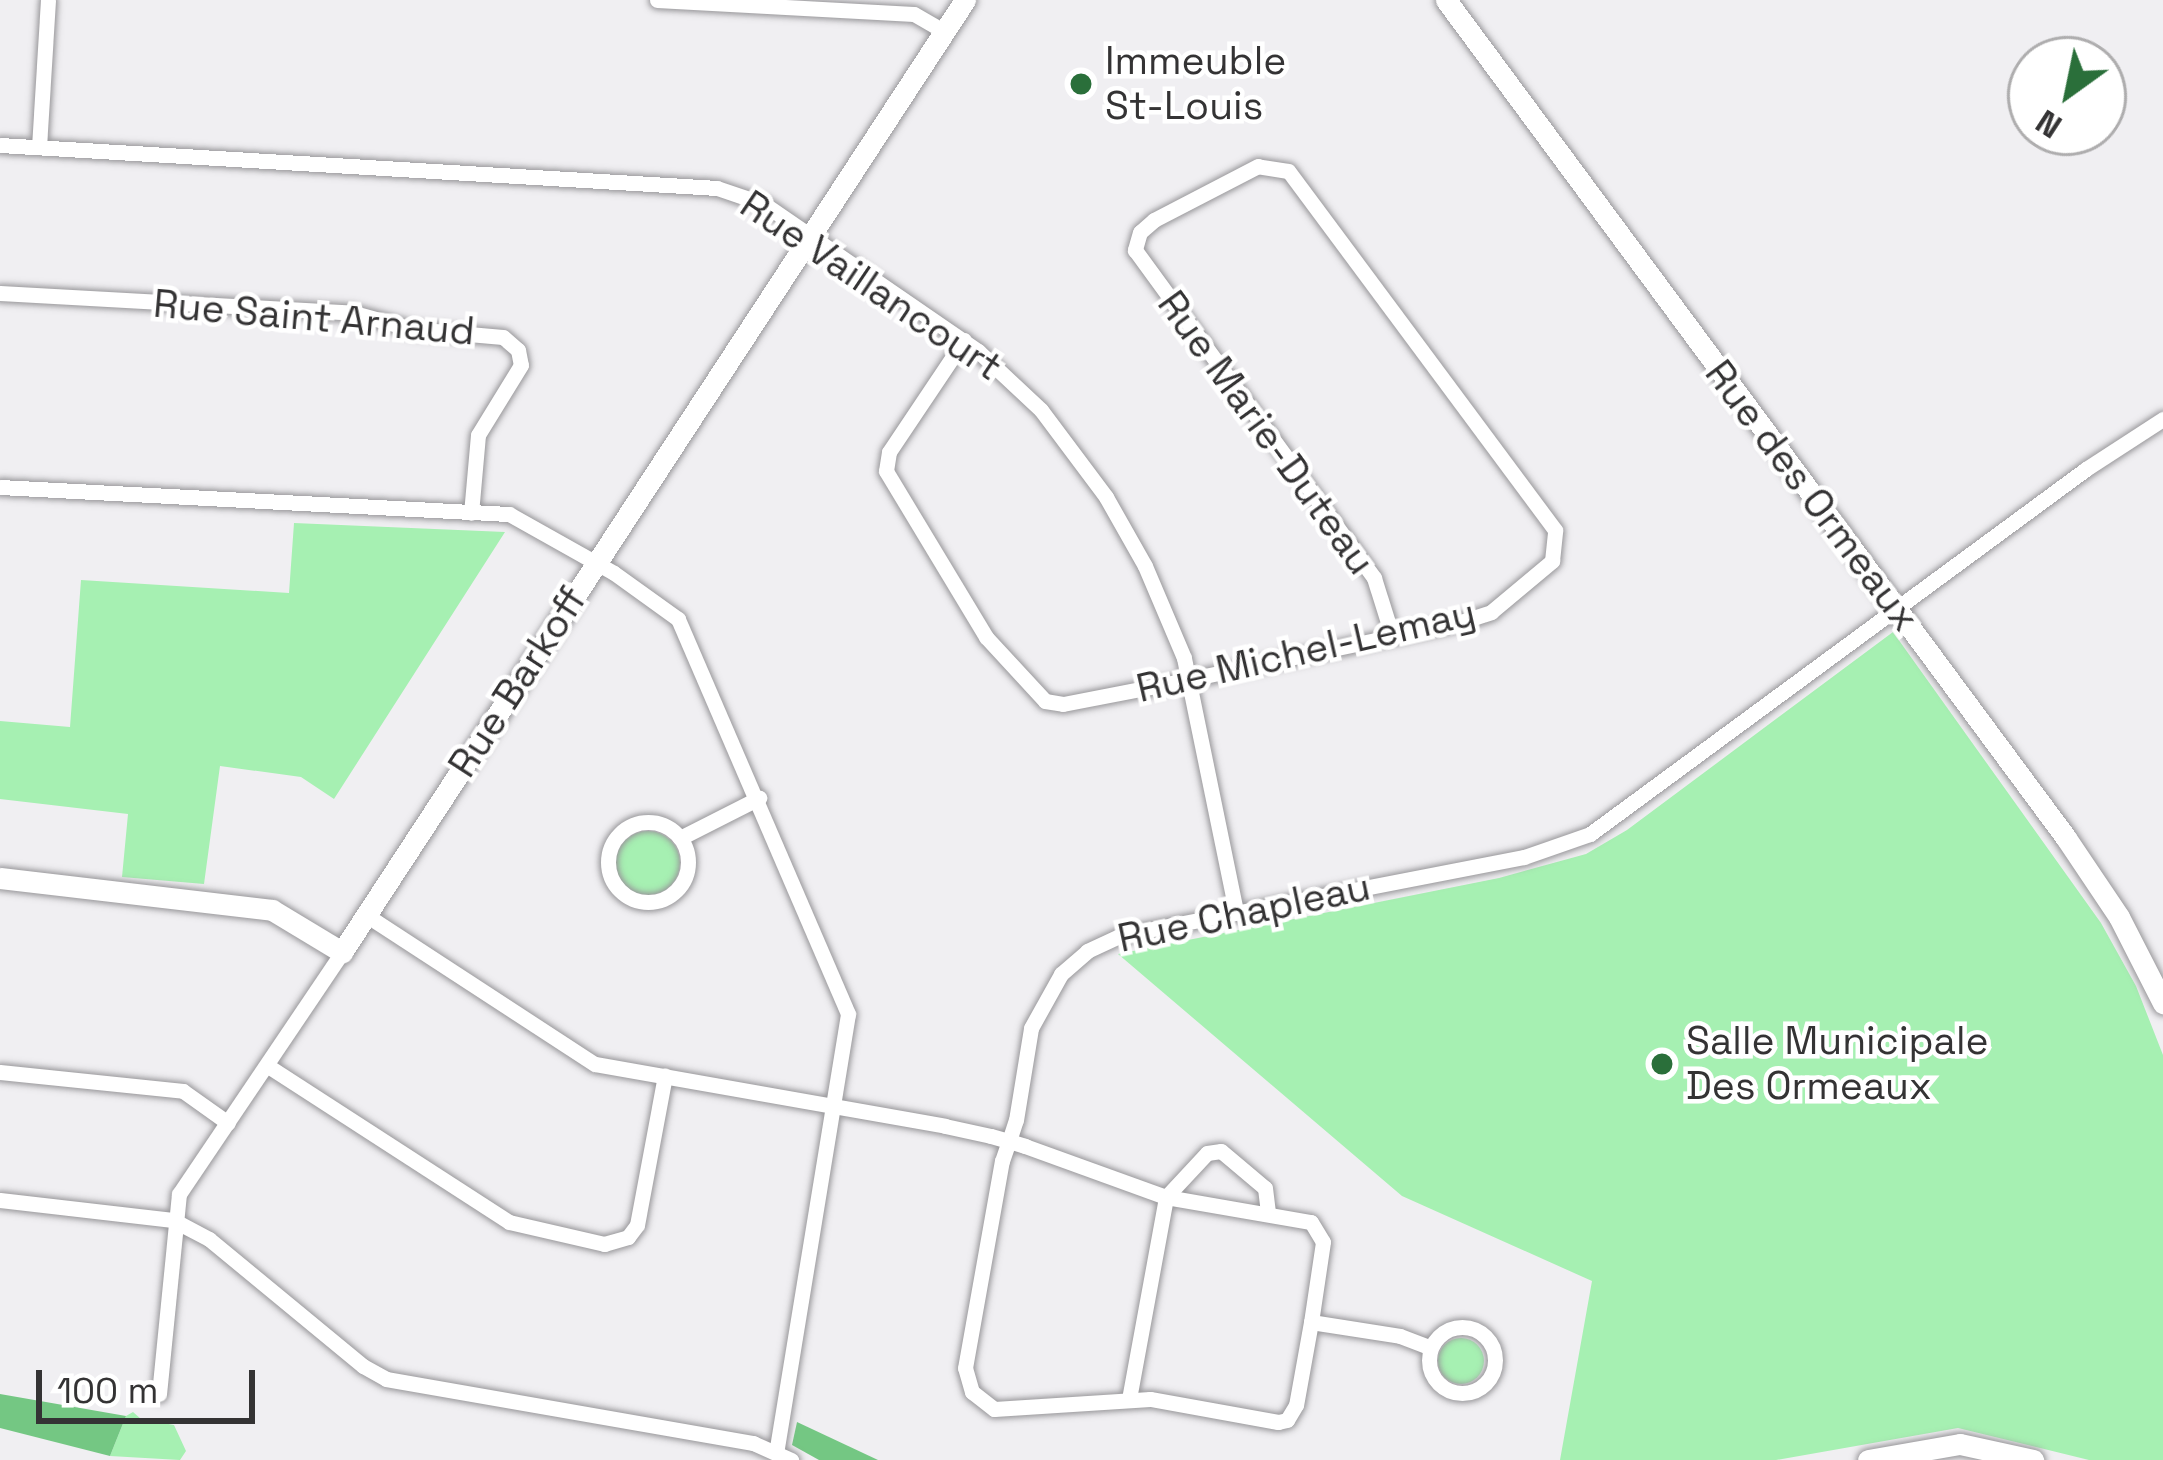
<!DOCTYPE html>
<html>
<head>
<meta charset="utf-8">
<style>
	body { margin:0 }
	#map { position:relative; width:2163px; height:1460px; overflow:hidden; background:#f0eff2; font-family:"Space Grotesk",sans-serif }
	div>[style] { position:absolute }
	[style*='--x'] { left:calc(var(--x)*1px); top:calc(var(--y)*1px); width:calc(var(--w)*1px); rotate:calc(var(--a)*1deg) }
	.green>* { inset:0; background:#a6f0b2 }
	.round { border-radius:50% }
	.forest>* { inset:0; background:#74c783 }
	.roads { filter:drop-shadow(0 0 3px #98979a) drop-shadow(0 0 3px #98979a) }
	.street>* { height:15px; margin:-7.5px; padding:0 7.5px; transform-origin:7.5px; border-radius:7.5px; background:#fff }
	.street>.ring { margin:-7.5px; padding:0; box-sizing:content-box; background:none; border:15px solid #fff; border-radius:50% }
	.secondary>* { height:21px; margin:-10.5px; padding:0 10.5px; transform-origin:10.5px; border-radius:10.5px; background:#fff }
	.dots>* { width:33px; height:33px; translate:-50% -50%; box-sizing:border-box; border:6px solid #fff; border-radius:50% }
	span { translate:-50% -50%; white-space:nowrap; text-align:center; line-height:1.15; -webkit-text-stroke:9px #fff; paint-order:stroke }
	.poi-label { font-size:39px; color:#343334 }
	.left { translate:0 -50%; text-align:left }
	.street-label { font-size:39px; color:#343334 }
	.north { position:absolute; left:2007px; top:36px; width:120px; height:120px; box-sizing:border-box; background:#fff; border:3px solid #aeadae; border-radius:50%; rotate:213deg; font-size:33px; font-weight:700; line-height:48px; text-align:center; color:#343334 }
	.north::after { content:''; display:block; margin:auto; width:42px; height:54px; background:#2a6f3a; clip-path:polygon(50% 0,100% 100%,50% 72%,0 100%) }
	.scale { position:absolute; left:36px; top:1370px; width:219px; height:54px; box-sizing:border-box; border:6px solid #343334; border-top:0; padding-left:15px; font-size:36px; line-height:42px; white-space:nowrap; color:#343334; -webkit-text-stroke:9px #fff; paint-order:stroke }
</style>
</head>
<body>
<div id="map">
	<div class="green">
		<div style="clip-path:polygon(294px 523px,505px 532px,334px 799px,301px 777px,220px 766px,204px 884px,122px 877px,128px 814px,0 799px,0 721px,70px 727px,81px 580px,289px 593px)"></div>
		<div style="clip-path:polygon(1893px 632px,2101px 923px,2136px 986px,2163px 1055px,2163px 1460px,2089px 1460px,1958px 1428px,1776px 1460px,1560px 1460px,1592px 1281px,1402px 1196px,1118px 954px,1499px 878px,1586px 854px,1627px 830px)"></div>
		<div class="round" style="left:616px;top:831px;width:64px;height:64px"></div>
		<div class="round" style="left:1438px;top:1338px;width:46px;height:46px"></div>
		<div style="clip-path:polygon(133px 1412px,141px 1419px,174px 1425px,186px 1451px,180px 1460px,110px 1456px,126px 1416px)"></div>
	</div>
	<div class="forest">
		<div style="clip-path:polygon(0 1394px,126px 1416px,110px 1456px,0 1428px)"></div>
		<div style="clip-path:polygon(797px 1422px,878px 1460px,819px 1460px,792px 1445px)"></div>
	</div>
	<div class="roads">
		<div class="street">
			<div style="--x:657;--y:0;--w:257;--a:3.1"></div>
			<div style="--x:914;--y:14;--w:34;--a:30"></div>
			<div style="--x:0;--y:145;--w:718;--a:3.43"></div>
			<div style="--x:717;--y:188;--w:50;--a:18.8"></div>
			<div style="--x:764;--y:204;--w:260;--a:34.5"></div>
			<div style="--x:978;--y:351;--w:86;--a:43.1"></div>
			<div style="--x:1041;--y:410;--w:109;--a:53.2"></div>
			<div style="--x:1106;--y:497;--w:79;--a:60.5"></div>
			<div style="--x:1145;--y:566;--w:100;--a:67"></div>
			<div style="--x:1184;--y:658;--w:258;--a:78.4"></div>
			<div style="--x:39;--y:147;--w:147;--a:-86.5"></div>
			<div style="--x:0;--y:293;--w:355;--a:3.2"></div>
			<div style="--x:354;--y:313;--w:60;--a:15.4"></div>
			<div style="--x:412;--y:329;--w:91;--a:5"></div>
			<div style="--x:503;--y:337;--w:20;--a:41"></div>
			<div style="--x:518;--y:350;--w:15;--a:79"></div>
			<div style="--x:521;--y:365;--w:82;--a:121.6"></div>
			<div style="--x:478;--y:435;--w:78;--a:95.1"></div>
			<div style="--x:964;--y:340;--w:135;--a:123.8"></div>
			<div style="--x:889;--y:452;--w:19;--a:99"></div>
			<div style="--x:886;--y:471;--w:194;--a:58.9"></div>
			<div style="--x:986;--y:637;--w:87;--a:47.3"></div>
			<div style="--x:1045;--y:701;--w:18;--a:9"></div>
			<div style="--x:1063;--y:704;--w:115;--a:-11"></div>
			<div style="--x:1176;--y:682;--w:291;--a:-11.9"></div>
			<div style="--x:1461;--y:622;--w:32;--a:-18"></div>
			<div style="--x:1491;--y:612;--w:80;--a:-39.9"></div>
			<div style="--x:1552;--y:561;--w:31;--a:-84"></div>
			<div style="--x:1555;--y:530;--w:447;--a:-126.6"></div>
			<div style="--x:1288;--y:171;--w:30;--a:-171"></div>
			<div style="--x:1258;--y:166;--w:117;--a:152.6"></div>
			<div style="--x:1154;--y:220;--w:18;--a:139"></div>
			<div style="--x:1140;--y:232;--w:19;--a:106"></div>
			<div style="--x:1135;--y:250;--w:406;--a:53.9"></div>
			<div style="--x:1374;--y:578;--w:60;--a:72.5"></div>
			<div style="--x:0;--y:487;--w:510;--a:3.04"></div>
			<div style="--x:509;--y:514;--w:120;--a:29.3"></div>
			<div style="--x:614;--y:573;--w:79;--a:35.7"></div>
			<div style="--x:678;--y:619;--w:430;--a:66.7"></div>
			<div style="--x:848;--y:1014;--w:444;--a:99.3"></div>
			<div class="ring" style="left:608px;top:822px;width:65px;height:65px"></div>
			<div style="--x:680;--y:838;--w:89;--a:-26.9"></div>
			<div style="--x:366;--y:915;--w:273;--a:33.1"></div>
			<div style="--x:595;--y:1064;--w:355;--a:10"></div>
			<div style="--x:945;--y:1126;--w:47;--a:12.3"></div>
			<div style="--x:991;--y:1136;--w:19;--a:16"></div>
			<div style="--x:1009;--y:1141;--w:17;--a:17"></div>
			<div style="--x:1025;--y:1146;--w:150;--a:19.9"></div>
			<div style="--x:1166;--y:1197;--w:147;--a:9.8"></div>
			<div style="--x:1311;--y:1222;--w:23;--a:59"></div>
			<div style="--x:1323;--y:1242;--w:81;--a:98.5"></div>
			<div style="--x:1311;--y:1322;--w:84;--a:100.2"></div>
			<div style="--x:1296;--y:1405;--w:17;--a:121"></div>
			<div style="--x:1287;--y:1420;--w:9;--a:167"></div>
			<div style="--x:1278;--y:1422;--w:130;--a:-169.8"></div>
			<div style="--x:1150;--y:1399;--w:156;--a:176.3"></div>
			<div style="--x:994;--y:1409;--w:28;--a:-142"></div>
			<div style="--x:972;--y:1392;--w:25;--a:-106"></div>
			<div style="--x:965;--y:1368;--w:210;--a:-79.9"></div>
			<div style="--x:1002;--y:1161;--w:21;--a:-71"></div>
			<div style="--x:1009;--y:1141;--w:22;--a:-72"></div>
			<div style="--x:1016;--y:1120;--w:93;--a:-80.7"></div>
			<div style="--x:1031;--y:1028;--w:62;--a:-60.9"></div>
			<div style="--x:1061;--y:974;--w:35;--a:-41"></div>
			<div style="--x:1087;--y:951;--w:38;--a:-25"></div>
			<div style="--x:1122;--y:935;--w:409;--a:-11"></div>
			<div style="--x:1524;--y:857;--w:70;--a:-19.2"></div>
			<div style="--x:1590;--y:834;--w:616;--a:-36.35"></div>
			<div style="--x:2086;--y:469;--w:92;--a:-33"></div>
			<div style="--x:268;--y:1066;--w:287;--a:32.9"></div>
			<div style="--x:509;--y:1222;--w:98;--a:13"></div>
			<div style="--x:604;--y:1244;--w:25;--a:-16"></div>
			<div style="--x:628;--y:1237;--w:15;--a:-53"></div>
			<div style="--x:637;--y:1225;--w:152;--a:-79.4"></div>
			<div style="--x:0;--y:1072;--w:184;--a:5.9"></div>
			<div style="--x:183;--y:1091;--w:55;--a:35.4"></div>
			<div style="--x:0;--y:1200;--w:174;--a:6.6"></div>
			<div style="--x:173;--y:1220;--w:41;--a:27.8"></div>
			<div style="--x:209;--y:1239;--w:200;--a:39.5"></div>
			<div style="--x:363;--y:1366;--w:26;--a:29"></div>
			<div style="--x:386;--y:1379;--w:373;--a:9.9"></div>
			<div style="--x:753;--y:1443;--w:42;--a:24.1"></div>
			<div style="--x:1311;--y:1322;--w:90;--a:8.9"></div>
			<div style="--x:1400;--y:1336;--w:33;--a:21"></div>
			<div class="ring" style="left:1429px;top:1327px;width:51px;height:51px"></div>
			<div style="--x:159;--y:1394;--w:201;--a:-84.3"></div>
			<div style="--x:179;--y:1194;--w:292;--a:-56"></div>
			<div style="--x:1129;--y:1399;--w:205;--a:-79.6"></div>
			<div style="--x:1166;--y:1197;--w:60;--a:-47"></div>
			<div style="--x:1207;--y:1153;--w:14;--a:-8"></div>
			<div style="--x:1221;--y:1151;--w:57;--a:40.1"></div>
			<div style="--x:1265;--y:1188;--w:24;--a:83"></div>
		</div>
		<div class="secondary">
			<div style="--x:1446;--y:0;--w:1042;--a:53.5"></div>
			<div style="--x:2066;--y:838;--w:95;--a:56.1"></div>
			<div style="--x:2119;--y:917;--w:97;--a:62.9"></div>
			<div style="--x:0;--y:878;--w:274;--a:6.7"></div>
			<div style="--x:272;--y:910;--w:82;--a:31"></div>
			<div style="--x:342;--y:952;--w:1138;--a:-56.8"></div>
			<div style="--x:1868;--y:1460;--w:93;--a:-9.9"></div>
			<div style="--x:1960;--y:1444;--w:75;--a:12.4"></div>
		</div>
	</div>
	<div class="dots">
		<div style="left:1081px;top:84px;background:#2a6f3a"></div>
		<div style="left:1662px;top:1064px;background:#2a6f3a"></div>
	</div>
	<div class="poi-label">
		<span class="left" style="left:1105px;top:84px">Immeuble<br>St-Louis</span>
		<span class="left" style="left:1686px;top:1064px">Salle Municipale<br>Des Ormeaux</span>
	</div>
	<div class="street-label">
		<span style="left:871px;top:286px;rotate:34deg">Rue Vaillancourt</span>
		<span style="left:314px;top:318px;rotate:5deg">Rue Saint Arnaud</span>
		<span style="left:1266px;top:433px;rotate:54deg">Rue Marie-Duteau</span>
		<span style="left:1812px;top:496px;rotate:53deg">Rue des Ormeaux</span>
		<span style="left:1306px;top:651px;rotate:-13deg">Rue Michel-Lemay</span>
		<span style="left:518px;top:682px;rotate:-57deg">Rue Barkoff</span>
		<span style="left:1244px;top:913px;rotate:-12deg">Rue Chapleau</span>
	</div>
	<div class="north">N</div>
	<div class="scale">100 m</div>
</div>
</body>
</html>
